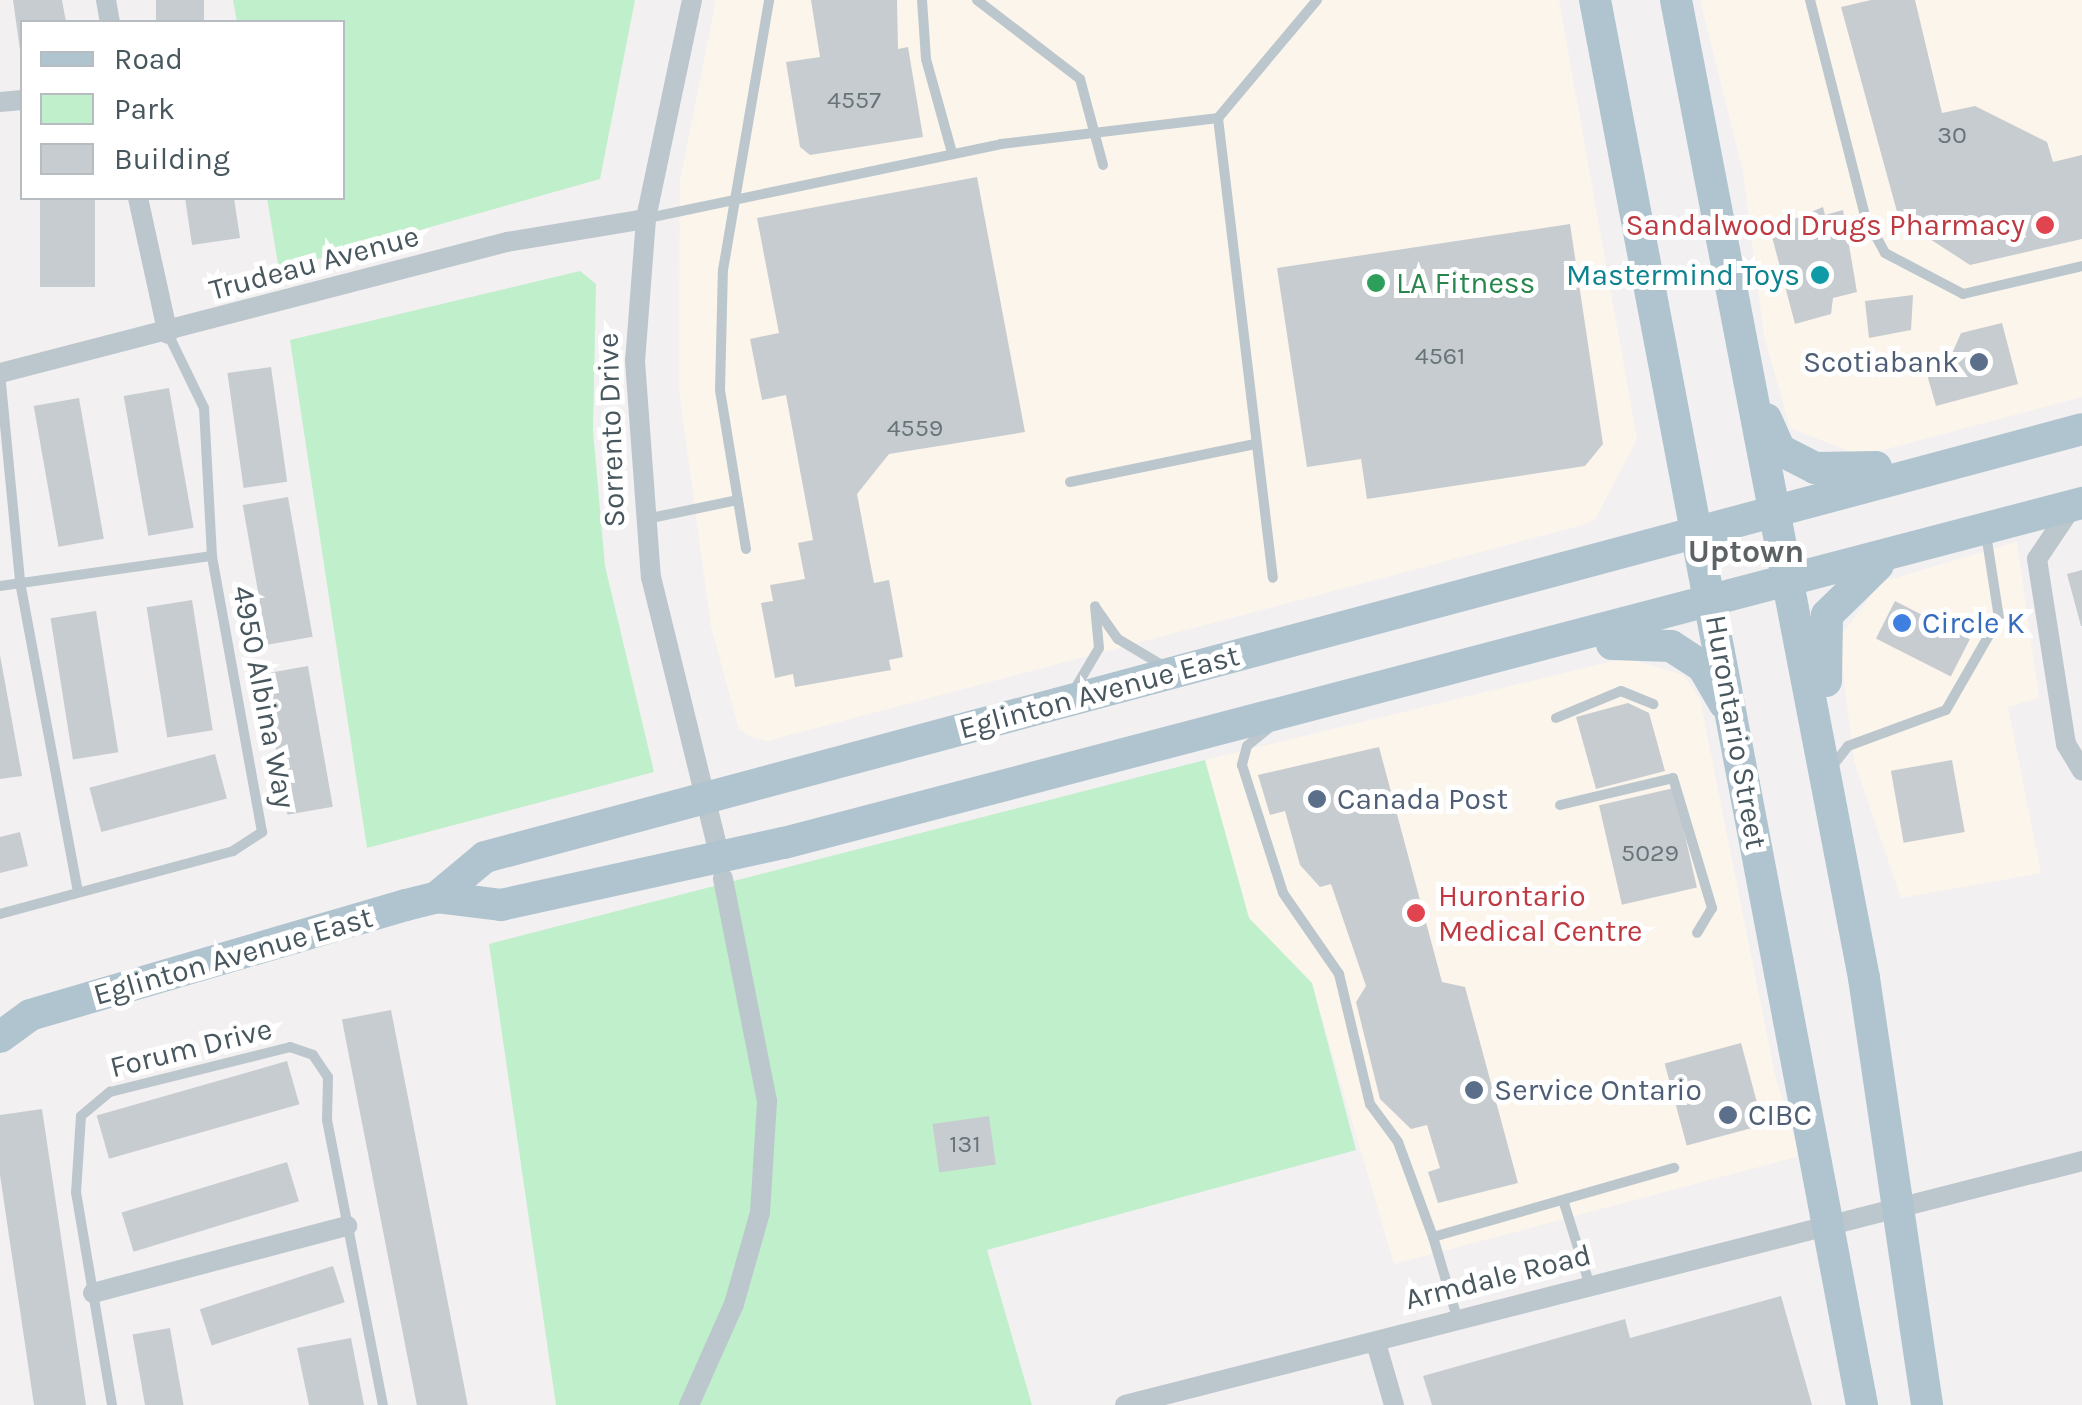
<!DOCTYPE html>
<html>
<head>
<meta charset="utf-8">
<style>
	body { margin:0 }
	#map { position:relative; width:2082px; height:1405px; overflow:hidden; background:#f3f0f1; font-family:Karla,sans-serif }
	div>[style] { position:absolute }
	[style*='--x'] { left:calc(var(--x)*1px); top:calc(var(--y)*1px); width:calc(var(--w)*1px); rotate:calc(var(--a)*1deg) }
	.commercial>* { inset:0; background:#fcf5eb }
	.green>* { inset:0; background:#c0efcb }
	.building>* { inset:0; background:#c7ccd0; transform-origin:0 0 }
	.lane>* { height:10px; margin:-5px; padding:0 5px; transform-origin:5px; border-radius:5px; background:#bcc7cd }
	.street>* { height:20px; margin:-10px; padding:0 10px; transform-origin:10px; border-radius:10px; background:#bcc7cd }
	.primary>* { height:32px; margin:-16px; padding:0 16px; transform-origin:16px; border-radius:16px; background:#b0c4cf }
	.dots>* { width:28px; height:28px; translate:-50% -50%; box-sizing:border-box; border:5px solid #fff; border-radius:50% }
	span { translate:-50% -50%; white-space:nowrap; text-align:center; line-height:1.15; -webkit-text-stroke:10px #fff; paint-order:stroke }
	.number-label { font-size:25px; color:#68747a }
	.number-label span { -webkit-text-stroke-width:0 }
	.health-label { font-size:30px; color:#be3a42 }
	.right { translate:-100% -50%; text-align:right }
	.left { translate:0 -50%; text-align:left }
	.street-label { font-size:30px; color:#48575e }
	.culture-label { font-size:30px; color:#0d838f }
	.leisure-label { font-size:30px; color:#27864d }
	.service-label { font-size:30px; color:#4e5e75 }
	.shop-label { font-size:30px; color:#366cbe }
	.neighbourhood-label { font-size:32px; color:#5d6265; font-weight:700 }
	.legend { position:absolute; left:20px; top:20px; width:325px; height:180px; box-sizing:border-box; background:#fff; border:2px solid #b6bcbf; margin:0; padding:12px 18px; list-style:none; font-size:30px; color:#48575e }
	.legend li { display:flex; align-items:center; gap:20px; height:50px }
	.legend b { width:50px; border:2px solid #b6bcbf }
</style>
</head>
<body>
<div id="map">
	<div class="commercial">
		<div style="clip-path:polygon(716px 0,1559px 0,1637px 439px,1596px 518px,1583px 525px,767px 741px,751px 737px,739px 729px,711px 626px,679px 390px,680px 181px)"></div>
		<div style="clip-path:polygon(1700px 0,2082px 0,2082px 397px,1861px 456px,1790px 428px,1764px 335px,1743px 172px)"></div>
		<div style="clip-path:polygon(2017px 542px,2039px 698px,2008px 707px,2041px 873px,1901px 898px,1854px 761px,1839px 638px,1881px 582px)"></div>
		<div style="clip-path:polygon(1626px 658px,1683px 675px,1700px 699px,1775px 1075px,1800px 1156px,1394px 1264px,1312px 984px,1249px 918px,1205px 760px)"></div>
	</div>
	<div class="green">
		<div style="clip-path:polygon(233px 0,635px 0,600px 179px,279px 270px,267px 198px,342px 198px,342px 22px,237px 22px)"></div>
		<div style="clip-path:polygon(580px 271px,596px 284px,593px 430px,605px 566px,654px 772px,367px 848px,290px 340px)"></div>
		<div style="clip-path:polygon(1205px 760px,1249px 918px,1312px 983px,1356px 1150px,987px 1250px,1032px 1405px,556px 1405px,489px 944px)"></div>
	</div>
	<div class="building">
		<div style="clip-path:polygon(13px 0,62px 0,66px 22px,22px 22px,20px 50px)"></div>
		<div style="left:156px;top:0;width:48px;height:22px"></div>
		<div style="clip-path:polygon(811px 0,897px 0,898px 49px,908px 47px,923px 137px,810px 155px,800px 147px,786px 62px,820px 57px)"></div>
		<div style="clip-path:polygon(1871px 0,1915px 0,1942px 113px,1975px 106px,2047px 142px,2053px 162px,2082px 155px,2082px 239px,1970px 265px,1899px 219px,1841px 7px)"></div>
		<div style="clip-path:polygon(977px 177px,1025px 432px,889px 454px,857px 494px,874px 583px,889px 580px,903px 657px,889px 660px,891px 670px,795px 687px,793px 674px,775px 678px,761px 603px,773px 601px,770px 585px,805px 579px,798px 543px,813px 540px,786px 395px,762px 400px,750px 339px,779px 333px,757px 218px)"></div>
		<div style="left:40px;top:198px;width:55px;height:89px"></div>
		<div style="clip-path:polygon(185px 198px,234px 198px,240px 238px,192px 245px)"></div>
		<div style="clip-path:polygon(1823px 207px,1825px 215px,1843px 210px,1857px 292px,1833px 298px,1831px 314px,1795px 324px,1770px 229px)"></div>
		<div style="clip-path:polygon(1570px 224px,1603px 444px,1585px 466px,1367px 499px,1361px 459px,1307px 467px,1277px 268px)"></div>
		<div style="clip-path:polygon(1913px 295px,1911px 330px,1869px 338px,1865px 301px)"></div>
		<div style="clip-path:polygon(2002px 323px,2018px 384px,1936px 406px,1926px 371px,1947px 365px,1961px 333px)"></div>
		<div style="left:271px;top:367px;width:116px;height:44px;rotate:82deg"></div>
		<div style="left:169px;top:388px;width:142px;height:46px;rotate:80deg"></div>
		<div style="left:79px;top:398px;width:143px;height:46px;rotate:80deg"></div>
		<div style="left:288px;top:497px;width:142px;height:46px;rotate:80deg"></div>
		<div style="clip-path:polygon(2082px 570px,2082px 626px,2081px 626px,2067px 574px)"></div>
		<div style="left:192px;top:600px;width:132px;height:46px;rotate:81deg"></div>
		<div style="left:1895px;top:601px;width:84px;height:42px;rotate:27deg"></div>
		<div style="left:96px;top:611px;width:143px;height:46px;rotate:81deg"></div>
		<div style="clip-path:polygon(0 655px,22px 776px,0 779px)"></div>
		<div style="left:308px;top:666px;width:143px;height:46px;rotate:80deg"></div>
		<div style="clip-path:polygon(1628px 703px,1649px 713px,1665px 771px,1596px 789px,1576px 717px)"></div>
		<div style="clip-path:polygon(1379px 747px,1442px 982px,1465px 987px,1518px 1183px,1438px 1203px,1428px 1172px,1440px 1168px,1427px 1125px,1411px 1129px,1380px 1099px,1356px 1002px,1366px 986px,1331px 884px,1320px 887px,1300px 865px,1285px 811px,1270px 815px,1258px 775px)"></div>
		<div style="left:215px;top:754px;width:46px;height:130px;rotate:75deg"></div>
		<div style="left:1952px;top:760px;width:73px;height:62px;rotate:80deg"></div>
		<div style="left:1674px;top:788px;width:102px;height:77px;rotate:77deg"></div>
		<div style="clip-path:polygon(20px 832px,28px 866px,0 873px,0 837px)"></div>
		<div style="left:391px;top:1010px;width:403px;height:50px;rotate:79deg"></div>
		<div style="left:1741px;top:1043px;width:85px;height:79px;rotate:75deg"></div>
		<div style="left:287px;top:1061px;width:45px;height:198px;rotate:74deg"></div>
		<div style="clip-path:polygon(42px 1109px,86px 1405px,34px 1405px,0 1175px,0 1115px)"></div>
		<div style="left:989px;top:1116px;width:49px;height:57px;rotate:82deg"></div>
		<div style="left:287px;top:1162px;width:41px;height:173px;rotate:73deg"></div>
		<div style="left:333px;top:1266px;width:38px;height:140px;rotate:72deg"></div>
		<div style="clip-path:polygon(1781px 1296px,1812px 1405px,1432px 1405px,1423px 1376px,1625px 1319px,1630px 1338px)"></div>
		<div style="left:170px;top:1328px;width:78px;height:38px;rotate:80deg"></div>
		<div style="clip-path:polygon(351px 1338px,364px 1405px,309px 1405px,297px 1348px)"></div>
	</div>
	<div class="lane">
		<div style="--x:922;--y:0;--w:59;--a:86.1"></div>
		<div style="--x:926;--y:59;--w:98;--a:74.5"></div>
		<div style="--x:977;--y:0;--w:130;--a:37.5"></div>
		<div style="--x:1080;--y:79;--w:89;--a:75"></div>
		<div style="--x:1810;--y:0;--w:223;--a:75.7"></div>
		<div style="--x:1865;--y:216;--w:42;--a:61.6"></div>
		<div style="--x:1885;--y:253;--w:88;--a:27.7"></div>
		<div style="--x:1963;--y:294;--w:122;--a:-13.2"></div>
		<div style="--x:1218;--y:118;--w:463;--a:83.2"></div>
		<div style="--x:648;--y:218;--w:361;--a:-11.8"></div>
		<div style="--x:1001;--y:144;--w:219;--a:-6.8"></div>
		<div style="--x:1218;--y:118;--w:154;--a:-50"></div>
		<div style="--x:0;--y:373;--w:210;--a:84.5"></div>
		<div style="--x:20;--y:582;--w:314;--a:79.4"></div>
		<div style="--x:1070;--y:482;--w:189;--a:-11.6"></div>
		<div style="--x:646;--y:519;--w:94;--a:-11.7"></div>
		<div style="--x:746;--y:549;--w:161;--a:-99.3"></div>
		<div style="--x:720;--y:390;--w:120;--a:-88.6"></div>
		<div style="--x:723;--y:270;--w:274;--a:-80.3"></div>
		<div style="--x:0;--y:586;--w:214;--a:-8.1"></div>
		<div style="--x:1096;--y:608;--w:38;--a:55"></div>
		<div style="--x:1118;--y:639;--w:55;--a:30.8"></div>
		<div style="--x:1076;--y:687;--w:45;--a:-59.5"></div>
		<div style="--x:1099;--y:648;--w:42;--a:-95.4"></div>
		<div style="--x:1556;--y:718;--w:70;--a:-22.6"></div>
		<div style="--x:1621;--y:691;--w:35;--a:22"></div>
		<div style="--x:1269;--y:728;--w:28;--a:141"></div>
		<div style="--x:1247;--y:746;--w:20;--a:105"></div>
		<div style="--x:1242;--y:765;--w:134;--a:72.2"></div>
		<div style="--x:1283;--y:893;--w:98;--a:55.3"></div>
		<div style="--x:1339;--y:974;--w:134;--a:76.6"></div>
		<div style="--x:1370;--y:1104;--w:47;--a:53.6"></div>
		<div style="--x:1398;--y:1142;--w:101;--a:69.8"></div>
		<div style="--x:1433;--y:1237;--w:251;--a:-16"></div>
		<div style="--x:1831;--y:768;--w:28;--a:-52"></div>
		<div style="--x:1848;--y:746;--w:104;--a:-20.2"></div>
		<div style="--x:1946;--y:710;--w:106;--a:-60.1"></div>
		<div style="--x:1999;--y:618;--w:85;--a:-98.8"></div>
		<div style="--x:1560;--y:805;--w:116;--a:-13.4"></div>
		<div style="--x:1673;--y:778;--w:136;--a:73.3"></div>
		<div style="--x:1712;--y:908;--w:29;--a:121"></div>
		<div style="--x:0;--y:914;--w:241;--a:-15.1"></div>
		<div style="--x:233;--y:851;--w:35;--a:-33"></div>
		<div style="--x:262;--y:832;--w:280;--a:-100.3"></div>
		<div style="--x:212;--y:556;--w:148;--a:-93.1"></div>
		<div style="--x:204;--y:408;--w:82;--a:-115.9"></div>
		<div style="--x:1564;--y:1203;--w:84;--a:72.6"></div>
		<div style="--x:1433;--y:1237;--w:80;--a:73.4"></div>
		<div style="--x:112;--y:1405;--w:215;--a:-99.6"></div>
		<div style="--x:76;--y:1193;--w:77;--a:-86.3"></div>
		<div style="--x:81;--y:1116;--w:38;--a:-40"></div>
		<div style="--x:110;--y:1092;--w:186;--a:-14"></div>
		<div style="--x:290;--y:1047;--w:24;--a:19"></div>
		<div style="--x:313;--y:1055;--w:27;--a:56"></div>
		<div style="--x:328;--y:1077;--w:43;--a:91.3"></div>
		<div style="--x:327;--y:1120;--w:290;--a:78.9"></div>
	</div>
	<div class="street">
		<div style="--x:106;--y:0;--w:22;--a:80"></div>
		<div style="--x:692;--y:0;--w:224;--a:101.9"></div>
		<div style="--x:646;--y:219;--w:142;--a:94.4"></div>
		<div style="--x:635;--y:361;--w:217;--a:85.8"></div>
		<div style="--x:651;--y:577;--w:285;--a:76.2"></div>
		<div style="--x:0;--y:102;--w:22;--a:-5"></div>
		<div style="--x:138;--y:198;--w:139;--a:77.6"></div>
		<div style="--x:0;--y:373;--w:524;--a:-14.49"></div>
		<div style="--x:507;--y:242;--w:141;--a:-9.4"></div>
		<div style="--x:2068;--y:513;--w:55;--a:124"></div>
		<div style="--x:2037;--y:559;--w:187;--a:81.1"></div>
		<div style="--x:2066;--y:744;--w:31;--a:59"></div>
		<div style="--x:93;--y:1293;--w:263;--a:-14.8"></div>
		<div style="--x:1376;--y:1343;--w:65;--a:73.8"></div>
		<div style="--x:689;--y:1405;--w:111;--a:-66"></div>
		<div style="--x:734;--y:1304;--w:95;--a:-74.1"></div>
		<div style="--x:760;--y:1213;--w:112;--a:-86.4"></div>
		<div style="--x:767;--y:1101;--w:227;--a:-101.2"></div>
		<div style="--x:1125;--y:1405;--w:988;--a:-14.3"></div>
	</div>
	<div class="primary">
		<div style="--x:1595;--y:0;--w:1430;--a:79.24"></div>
		<div style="--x:1676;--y:0;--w:996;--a:79.12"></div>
		<div style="--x:1864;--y:978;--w:432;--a:81.6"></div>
		<div style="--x:1766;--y:419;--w:34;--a:66"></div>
		<div style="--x:1780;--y:450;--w:39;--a:27"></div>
		<div style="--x:1815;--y:468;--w:61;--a:-0.9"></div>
		<div style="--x:1612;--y:644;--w:59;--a:1.9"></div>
		<div style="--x:1671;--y:646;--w:38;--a:33"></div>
		<div style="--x:1703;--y:667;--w:42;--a:59.7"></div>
		<div style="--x:1826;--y:681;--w:66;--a:-89.1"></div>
		<div style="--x:1827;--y:615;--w:71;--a:-44.4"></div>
		<div style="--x:437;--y:897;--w:62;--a:-39.8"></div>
		<div style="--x:485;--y:857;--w:1653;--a:-15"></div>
		<div style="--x:0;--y:1037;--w:37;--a:-36"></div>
		<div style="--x:30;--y:1015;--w:392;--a:-16.3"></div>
		<div style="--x:406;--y:905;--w:32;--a:-14"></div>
		<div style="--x:437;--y:897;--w:64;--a:7.1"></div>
		<div style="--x:501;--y:905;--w:290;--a:-12.4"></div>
		<div style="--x:784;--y:843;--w:1342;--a:-14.68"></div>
	</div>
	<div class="dots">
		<div style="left:2045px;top:225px;background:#e0444e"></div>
		<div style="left:1820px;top:275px;background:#0f9aa8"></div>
		<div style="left:1376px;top:283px;background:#2e9e5b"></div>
		<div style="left:1979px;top:362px;background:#5c6f8a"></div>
		<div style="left:1902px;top:623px;background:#3f7fe0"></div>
		<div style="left:1317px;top:799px;background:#5c6f8a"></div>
		<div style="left:1416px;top:913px;background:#e0444e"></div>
		<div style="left:1474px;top:1090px;background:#5c6f8a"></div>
		<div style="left:1728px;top:1115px;background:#5c6f8a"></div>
	</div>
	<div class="number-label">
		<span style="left:854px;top:100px">4557</span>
		<span style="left:1952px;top:135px">30</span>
		<span style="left:1440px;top:356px">4561</span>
		<span style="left:915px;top:428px">4559</span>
		<span style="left:1650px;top:853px">5029</span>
		<span style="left:965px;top:1144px">131</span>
	</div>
	<div class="health-label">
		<span class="right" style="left:2025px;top:225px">Sandalwood Drugs Pharmacy</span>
		<span class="left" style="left:1438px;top:913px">Hurontario<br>Medical Centre</span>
	</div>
	<div class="street-label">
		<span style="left:314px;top:263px;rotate:-15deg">Trudeau Avenue</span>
		<span style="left:611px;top:430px;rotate:-92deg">Sorrento Drive</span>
		<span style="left:1099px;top:692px;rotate:-15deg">Eglinton Avenue East</span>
		<span style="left:264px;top:697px;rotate:79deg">4950 Albina Way</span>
		<span style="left:1736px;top:732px;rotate:80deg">Hurontario Street</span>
		<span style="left:233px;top:956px;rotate:-16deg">Eglinton Avenue East</span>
		<span style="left:191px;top:1048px;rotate:-14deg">Forum Drive</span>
		<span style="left:1498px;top:1277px;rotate:-14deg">Armdale Road</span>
	</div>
	<div class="culture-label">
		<span class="right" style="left:1800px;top:275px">Mastermind Toys</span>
	</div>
	<div class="leisure-label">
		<span class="left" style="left:1396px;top:283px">LA Fitness</span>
	</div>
	<div class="service-label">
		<span class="right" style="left:1959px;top:362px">Scotiabank</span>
		<span class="left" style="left:1337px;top:799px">Canada Post</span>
		<span class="left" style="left:1494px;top:1090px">Service Ontario</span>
		<span class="left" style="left:1748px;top:1115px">CIBC</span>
	</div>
	<div class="shop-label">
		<span class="left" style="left:1922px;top:623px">Circle K</span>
	</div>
	<div class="neighbourhood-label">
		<span style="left:1746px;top:552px">Uptown</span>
	</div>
	<ul class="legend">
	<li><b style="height:12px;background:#b0c4cf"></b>Road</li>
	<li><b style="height:28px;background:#c0efcb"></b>Park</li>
	<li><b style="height:28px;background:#c7ccd0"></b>Building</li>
	</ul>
</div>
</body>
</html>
